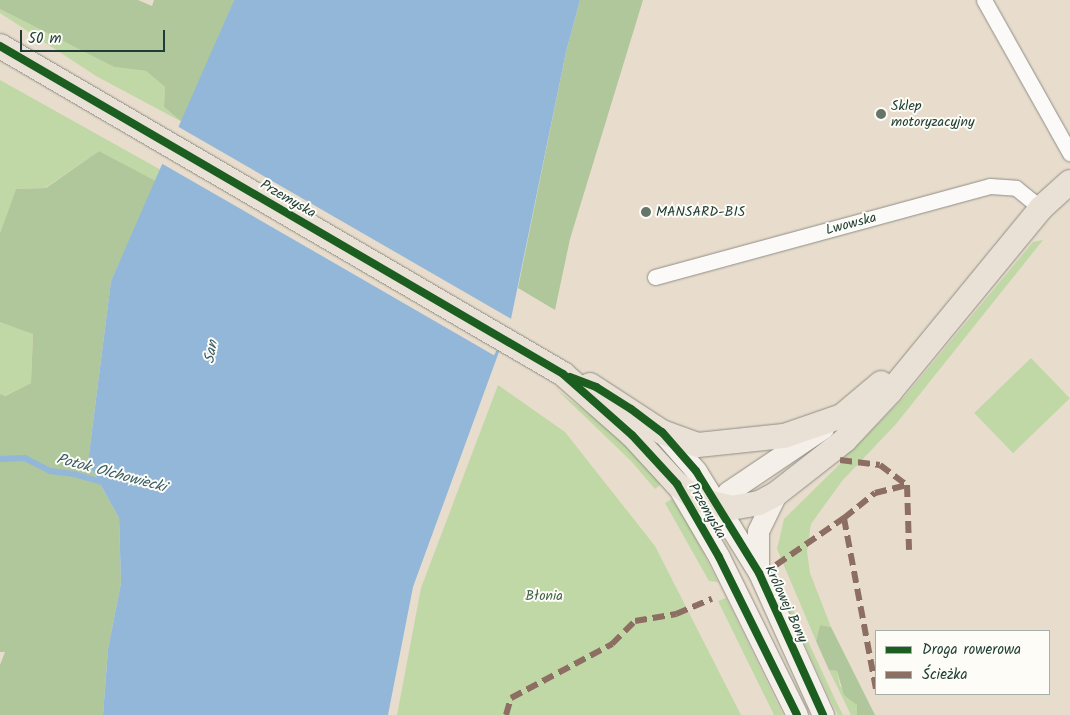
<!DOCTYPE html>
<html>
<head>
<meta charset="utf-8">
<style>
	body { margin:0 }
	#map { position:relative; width:1070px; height:715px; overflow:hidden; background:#e8ddcd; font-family:Kalam,sans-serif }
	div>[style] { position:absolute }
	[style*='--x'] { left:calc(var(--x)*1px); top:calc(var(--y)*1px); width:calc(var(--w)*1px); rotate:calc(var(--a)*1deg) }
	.green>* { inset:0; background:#c0d8a5; transform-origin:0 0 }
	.forest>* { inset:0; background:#afc79b }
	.water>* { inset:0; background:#93b7d9 }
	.pier>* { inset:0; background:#e8ddcd; transform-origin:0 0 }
	.stream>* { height:5.5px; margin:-2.75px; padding:0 2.75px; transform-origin:2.75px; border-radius:2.75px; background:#93b7d9 }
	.roads { filter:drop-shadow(0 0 1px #8f8e85) drop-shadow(0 0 1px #8f8e85) }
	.minor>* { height:15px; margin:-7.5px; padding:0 7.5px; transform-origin:7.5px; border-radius:7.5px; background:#fcfaf8 }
	.secondary>* { height:21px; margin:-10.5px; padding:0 10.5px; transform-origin:10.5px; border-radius:10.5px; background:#f4f0e9 }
	.primary>* { height:24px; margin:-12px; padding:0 12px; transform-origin:12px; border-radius:12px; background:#e9e1d5 }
	.quiet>* { height:6px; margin-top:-3px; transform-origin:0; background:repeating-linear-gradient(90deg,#8d6e63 0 12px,transparent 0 18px) }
	.cycleway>* { height:8px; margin:-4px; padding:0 4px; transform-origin:4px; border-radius:4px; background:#1b5e20 }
	.dots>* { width:14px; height:14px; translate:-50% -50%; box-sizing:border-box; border:2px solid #fdfcf7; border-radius:50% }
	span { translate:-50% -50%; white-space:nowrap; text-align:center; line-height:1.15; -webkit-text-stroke:4px #fdfcf7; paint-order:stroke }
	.poi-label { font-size:14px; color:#1f3d34 }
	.left { translate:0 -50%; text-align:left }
	.street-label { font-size:14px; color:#1f3d34 }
	.park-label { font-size:14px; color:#3f6248 }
	.water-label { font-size:15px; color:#375d67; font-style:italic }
	.legend { position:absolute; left:875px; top:630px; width:175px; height:65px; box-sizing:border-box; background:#fdfcf7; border:1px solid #a4b0a9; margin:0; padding:6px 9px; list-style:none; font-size:15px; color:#1f3d34 }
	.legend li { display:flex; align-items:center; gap:10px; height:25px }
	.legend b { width:25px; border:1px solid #a4b0a9 }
	.scale { position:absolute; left:20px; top:30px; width:145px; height:22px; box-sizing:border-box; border:2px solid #1f3d34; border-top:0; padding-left:6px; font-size:15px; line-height:18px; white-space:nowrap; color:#1f3d34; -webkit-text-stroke:4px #fdfcf7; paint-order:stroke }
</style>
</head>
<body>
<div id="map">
	<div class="green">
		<div style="clip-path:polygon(0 9px,114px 67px,146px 71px,165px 87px,164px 107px,182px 122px,96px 76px,0 13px)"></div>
		<div style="clip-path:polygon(0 80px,161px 170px,156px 181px,99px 151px,45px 188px,16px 189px,0 233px)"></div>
		<div style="clip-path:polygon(1043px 240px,896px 424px,842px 481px,811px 524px,807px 551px,810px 573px,831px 627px,820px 625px,816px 641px,777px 549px,784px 519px,846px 458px,843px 454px,862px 440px,905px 396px,1033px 242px)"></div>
		<div style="clip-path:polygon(0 322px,33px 333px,31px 383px,4px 396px,0 394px)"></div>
		<div style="left:1031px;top:358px;width:56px;height:79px;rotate:46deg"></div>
		<div style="clip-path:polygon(498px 385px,565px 432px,655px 546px,741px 715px,397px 715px,421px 588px)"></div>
		<div style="clip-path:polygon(556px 389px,614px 433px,661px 484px,655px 489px,631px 461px)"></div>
		<div style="clip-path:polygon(672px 499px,690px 527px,718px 582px,709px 581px,665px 503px)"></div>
		<div style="clip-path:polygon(777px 575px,835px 699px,843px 715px,838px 715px,828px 695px,773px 576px)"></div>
		<div style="clip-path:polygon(726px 598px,765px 678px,783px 715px,774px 715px,718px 601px)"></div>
		<div style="clip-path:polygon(829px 670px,837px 671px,840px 686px,857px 705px,857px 715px,851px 715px)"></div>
	</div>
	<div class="forest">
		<div style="clip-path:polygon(0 0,138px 0,152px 6px,154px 0,234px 0,182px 122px,164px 107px,165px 87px,146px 71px,114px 67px,0 9px)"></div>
		<div style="clip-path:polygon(580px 0,643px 0,570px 239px,555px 310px,518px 288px,566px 52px)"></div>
		<div style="clip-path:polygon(99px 151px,156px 181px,111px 281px,88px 462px,119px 518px,121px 583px,108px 649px,103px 715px,0 715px,0 665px,5px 652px,0 652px,0 394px,5px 396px,31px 383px,33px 334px,0 322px,0 233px,16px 189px,46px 188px)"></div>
		<div style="clip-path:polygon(820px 625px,831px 627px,875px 715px,857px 715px,857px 705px,844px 695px,837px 671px,829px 670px,816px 641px)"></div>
	</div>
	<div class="water">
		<div style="clip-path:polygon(234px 0,580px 0,566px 52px,511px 319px,413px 587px,388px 715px,103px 715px,108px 649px,121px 583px,119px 518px,88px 462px,111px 281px)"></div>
	</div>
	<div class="pier">
		<div style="left:177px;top:126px;width:389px;height:40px;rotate:30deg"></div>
	</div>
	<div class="stream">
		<div style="--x:0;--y:459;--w:25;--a:-2"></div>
		<div style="--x:25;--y:458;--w:28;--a:27"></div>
		<div style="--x:50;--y:471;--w:24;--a:7"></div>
		<div style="--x:74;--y:474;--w:32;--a:16"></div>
	</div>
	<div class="roads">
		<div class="minor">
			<div style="--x:984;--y:0;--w:176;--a:60.7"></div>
			<div style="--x:655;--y:277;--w:347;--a:-15.2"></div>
			<div style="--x:990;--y:186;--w:26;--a:4"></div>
			<div style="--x:1016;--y:188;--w:32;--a:39"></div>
		</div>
		<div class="secondary">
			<div style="--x:662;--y:432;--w:52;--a:48.9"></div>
			<div style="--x:696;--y:471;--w:120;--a:58.3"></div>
			<div style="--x:759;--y:573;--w:156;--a:65.7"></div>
			<div style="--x:677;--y:485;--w:83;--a:59.7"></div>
			<div style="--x:719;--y:557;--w:176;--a:63.7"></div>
			<div style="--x:716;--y:517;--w:28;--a:-64"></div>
			<div style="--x:728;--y:492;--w:115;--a:-34"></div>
			<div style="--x:758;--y:568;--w:37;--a:-90"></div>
			<div style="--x:758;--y:531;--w:41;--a:-64.1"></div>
		</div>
		<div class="primary">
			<div style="--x:0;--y:46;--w:652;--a:30.22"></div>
			<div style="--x:563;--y:374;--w:92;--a:41.5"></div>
			<div style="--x:632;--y:435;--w:67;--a:47.4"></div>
			<div style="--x:677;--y:484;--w:24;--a:38"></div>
			<div style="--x:696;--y:499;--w:36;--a:14"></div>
			<div style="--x:731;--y:508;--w:28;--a:-10"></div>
			<div style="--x:759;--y:503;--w:19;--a:-28"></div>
			<div style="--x:776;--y:494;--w:88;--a:-38"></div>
			<div style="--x:845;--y:440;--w:66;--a:-46.8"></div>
			<div style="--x:890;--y:392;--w:238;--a:-50.6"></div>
			<div style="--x:1041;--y:208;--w:39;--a:-42"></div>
			<div style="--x:590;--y:385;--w:86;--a:33.1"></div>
			<div style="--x:662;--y:432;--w:38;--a:20"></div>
			<div style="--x:698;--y:445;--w:86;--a:-6"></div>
			<div style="--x:784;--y:436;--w:61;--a:-19"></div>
			<div style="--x:842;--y:416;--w:51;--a:-40.2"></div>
		</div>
	</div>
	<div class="quiet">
		<div style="--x:840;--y:460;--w:40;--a:7.1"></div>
		<div style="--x:880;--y:465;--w:34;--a:37"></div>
		<div style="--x:907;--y:485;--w:65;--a:88.2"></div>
		<div style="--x:776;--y:565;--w:83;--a:-34.7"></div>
		<div style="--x:876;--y:689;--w:174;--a:-100.6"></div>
		<div style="--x:844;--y:518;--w:40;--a:-39"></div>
		<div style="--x:875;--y:493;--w:33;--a:-14"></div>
		<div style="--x:506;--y:715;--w:18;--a:-74"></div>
		<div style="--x:511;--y:698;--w:115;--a:-28.1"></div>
		<div style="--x:612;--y:644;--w:33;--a:-45"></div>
		<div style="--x:635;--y:621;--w:42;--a:-9.7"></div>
		<div style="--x:676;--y:614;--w:39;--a:-23"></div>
	</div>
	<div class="cycleway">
		<div style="--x:0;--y:46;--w:652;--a:30.22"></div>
		<div style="--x:563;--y:374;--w:92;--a:41.5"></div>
		<div style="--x:632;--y:435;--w:67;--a:47.4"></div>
		<div style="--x:677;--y:484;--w:84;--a:60.1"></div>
		<div style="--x:719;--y:557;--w:176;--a:63.7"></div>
		<div style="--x:570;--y:377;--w:28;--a:21"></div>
		<div style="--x:596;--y:387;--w:41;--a:32.2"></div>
		<div style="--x:631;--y:409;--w:39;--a:37"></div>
		<div style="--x:662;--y:432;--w:52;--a:48.9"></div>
		<div style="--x:696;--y:471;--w:120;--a:58.3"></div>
		<div style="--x:759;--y:573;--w:156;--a:65.7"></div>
	</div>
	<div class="dots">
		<div style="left:881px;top:114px;background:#65756a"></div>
		<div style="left:646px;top:212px;background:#65756a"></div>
	</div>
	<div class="poi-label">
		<span class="left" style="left:891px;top:114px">Sklep<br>motoryzacyjny</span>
		<span class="left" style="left:656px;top:212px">MANSARD-BIS</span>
	</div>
	<div class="street-label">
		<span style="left:288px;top:199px;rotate:30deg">Przemyska</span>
		<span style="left:851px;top:224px;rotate:-15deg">Lwowska</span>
		<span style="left:707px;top:511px;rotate:60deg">Przemyska</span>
		<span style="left:786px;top:604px;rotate:65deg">Królowej Bony</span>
	</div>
	<div class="park-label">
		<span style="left:544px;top:596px">Błonia</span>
	</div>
	<div class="water-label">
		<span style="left:212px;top:352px;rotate:-81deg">San</span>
		<span style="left:111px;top:474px;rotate:15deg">Potok Olchowiecki</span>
	</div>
	<ul class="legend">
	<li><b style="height:6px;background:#1b5e20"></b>Droga rowerowa</li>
	<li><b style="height:6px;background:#8d6e63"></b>Ścieżka</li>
	</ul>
	<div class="scale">50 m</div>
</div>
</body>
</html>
